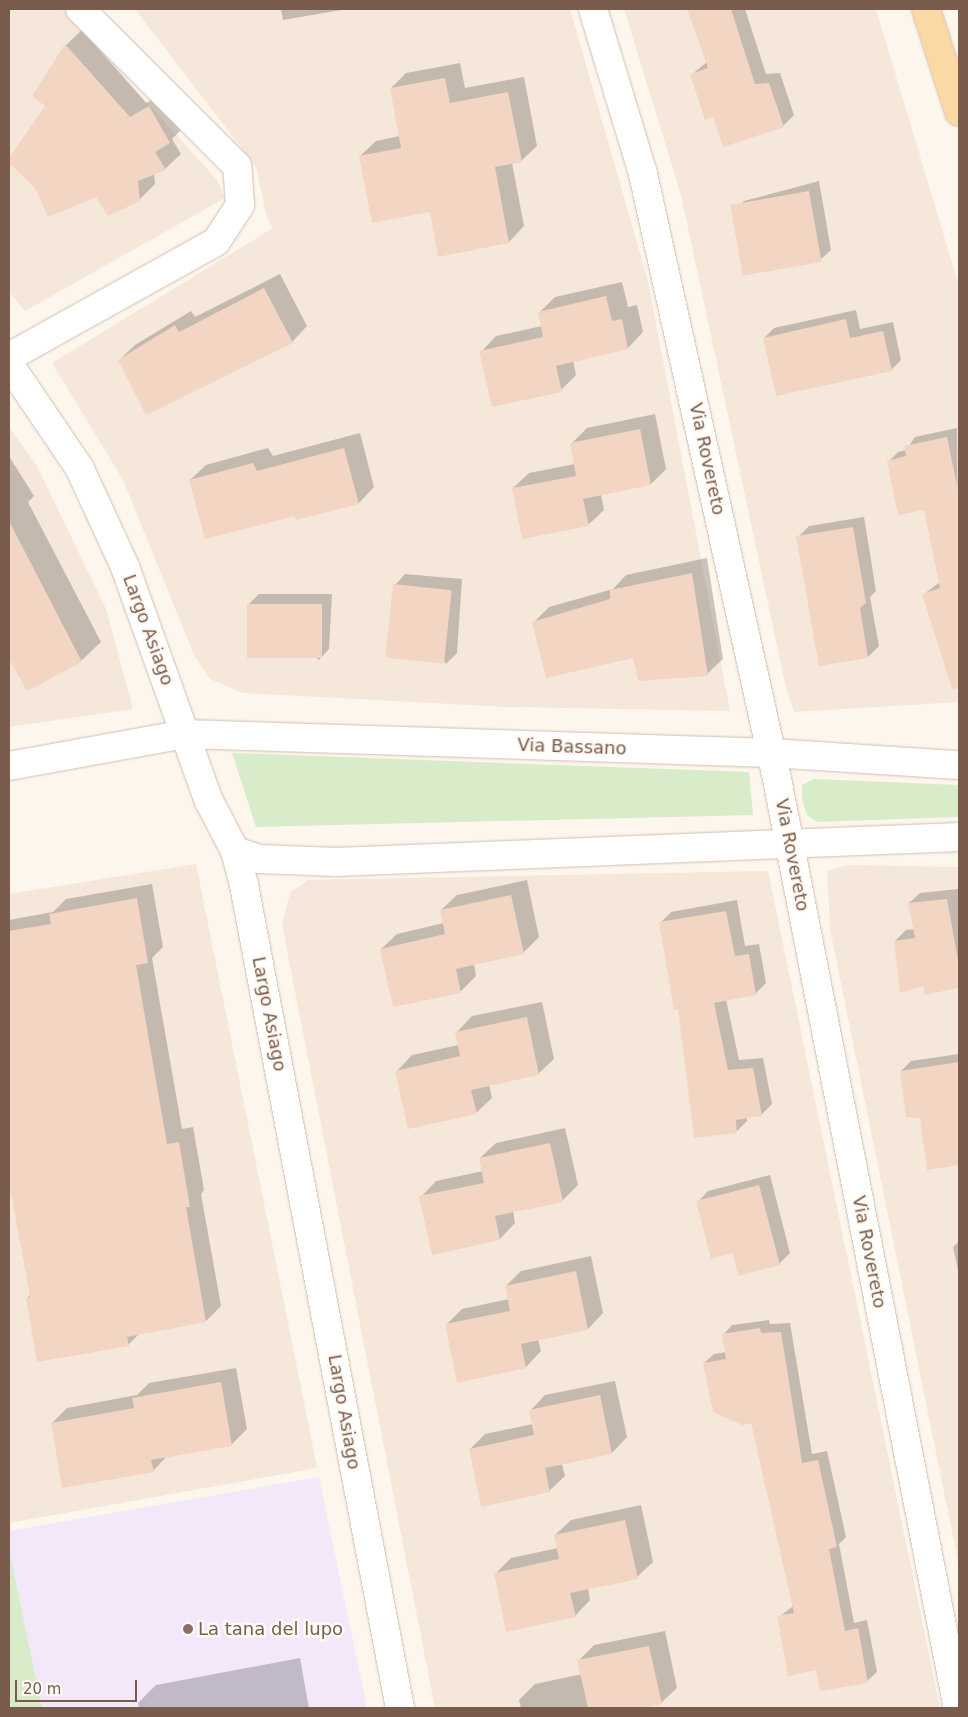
<!DOCTYPE html>
<html>
<head>
<meta charset="utf-8">
<style>
	body { margin:0 }
	#map { position:relative; width:968px; height:1717px; overflow:hidden; background:#fdf6ec; font-family:"DejaVu Sans",sans-serif }
	div>[style] { position:absolute }
	[style*='--x'] { left:calc(var(--x)*1px); top:calc(var(--y)*1px); width:calc(var(--w)*1px); rotate:calc(var(--a)*1deg) }
	.residential>* { inset:0; background:#f5e8da }
	.education>* { inset:0; background:#f3e8fa }
	.green>* { inset:0; background:#d8ecc9 }
	.shadow>* { inset:0; background:#0003 }
	.building>* { inset:0; background:#f3d5c3; transform-origin:0 0 }
	.roads { filter:drop-shadow(0 0 1px #d1beb0) drop-shadow(0 0 1px #d1beb0) }
	.minor>* { height:28px; margin:-14px; padding:0 14px; transform-origin:14px; border-radius:14px; background:#fff }
	.major>* { height:28px; margin:-14px; padding:0 14px; transform-origin:14px; border-radius:14px; background:#fbd9a5 }
	.dots>* { width:14px; height:14px; translate:-50% -50%; box-sizing:border-box; border:2px solid #fffaf3; border-radius:50% }
	span { translate:-50% -50%; white-space:nowrap; text-align:center; line-height:1.15; -webkit-text-stroke:5px #fffaf3; paint-order:stroke }
	.street-label { font-size:18px; color:#7a5c4d }
	.education-label { font-size:18px; color:#785e54 }
	.left { translate:0 -50%; text-align:left }
	.frame { position:absolute; inset:0; border:10px solid #7a5c4d; pointer-events:none }
	.scale { position:absolute; left:15px; top:1680px; width:122px; height:22px; box-sizing:border-box; border:2px solid #7a5c4d; border-top:0; padding-left:6px; font-size:15px; line-height:18px; white-space:nowrap; color:#7a5c4d; -webkit-text-stroke:4px #fffaf3; paint-order:stroke }
</style>
</head>
<body>
<div id="map">
	<div class="residential">
		<div style="clip-path:polygon(9px 9px,64px 9px,217px 180px,225px 198px,25px 311px,9px 292px)"></div>
		<div style="clip-path:polygon(135px 9px,570px 9px,648px 281px,730px 711px,506px 707px,243px 693px,210px 679px,194px 655px,123px 480px,52px 363px,273px 228px,267px 218px,256px 167px)"></div>
		<div style="clip-path:polygon(624px 9px,876px 9px,959px 286px,959px 702px,794px 712px,786px 688px,681px 195px)"></div>
		<div style="clip-path:polygon(9px 427px,37px 466px,106px 609px,133px 709px,9px 727px)"></div>
		<div style="clip-path:polygon(196px 864px,317px 1468px,9px 1523px,9px 894px)"></div>
		<div style="clip-path:polygon(847px 865px,959px 867px,959px 1566px,830px 929px,827px 871px)"></div>
		<div style="clip-path:polygon(768px 871px,940px 1708px,435px 1708px,282px 925px,290px 893px,308px 880px)"></div>
	</div>
	<div class="education">
		<div style="clip-path:polygon(319px 1477px,367px 1708px,42px 1708px,9px 1550px,9px 1531px)"></div>
	</div>
	<div class="green">
		<div style="clip-path:polygon(232px 753px,749px 772px,753px 815px,256px 827px)"></div>
		<div style="clip-path:polygon(814px 779px,959px 785px,959px 817px,817px 822px,807px 815px,802px 800px,802px 785px)"></div>
		<div style="clip-path:polygon(9px 1549px,42px 1708px,9px 1708px)"></div>
	</div>
	<div class="shadow">
		<div style="clip-path:polygon(281px 9px,347px 9px,283px 20px)"></div>
		<div style="clip-path:polygon(688px 9px,745px 9px,766px 74px,780px 73px,794px 115px,783px 126px,714px 116px,691px 75px,707px 62px)"></div>
		<div style="clip-path:polygon(82px 30px,146px 103px,165px 92px,185px 126px,172px 139px,181px 154px,165px 169px,154px 173px,155px 184px,139px 200px,36px 187px,9px 161px,47px 105px,34px 96px,66px 45px)"></div>
		<div style="clip-path:polygon(460px 63px,465px 88px,524px 77px,537px 146px,521px 161px,512px 163px,524px 226px,509px 242px,431px 210px,360px 156px,376px 141px,400px 136px,391px 88px,406px 73px)"></div>
		<div style="clip-path:polygon(819px 181px,831px 250px,820px 260px,734px 211px,744px 201px)"></div>
		<div style="clip-path:polygon(280px 274px,307px 326px,292px 342px,119px 360px,135px 345px,191px 311px,195px 317px)"></div>
		<div style="clip-path:polygon(622px 282px,628px 307px,637px 305px,643px 332px,628px 348px,573px 360px,576px 375px,561px 390px,481px 352px,496px 336px,542px 326px,539px 313px,555px 297px)"></div>
		<div style="clip-path:polygon(856px 310px,860px 329px,893px 322px,901px 360px,891px 370px,764px 338px,774px 328px)"></div>
		<div style="clip-path:polygon(655px 414px,666px 469px,651px 484px,601px 494px,604px 510px,588px 525px,513px 488px,529px 473px,575px 464px,571px 444px,587px 428px)"></div>
		<div style="clip-path:polygon(957px 428px,959px 677px,950px 680px,924px 594px,940px 582px,924px 508px,888px 462px,898px 452px,906px 450px,915px 437px)"></div>
		<div style="clip-path:polygon(360px 433px,374px 487px,359px 503px,297px 519px,296px 514px,190px 480px,206px 465px,268px 448px,273px 456px)"></div>
		<div style="clip-path:polygon(9px 456px,34px 496px,28px 502px,101px 642px,81px 661px,31px 688px,9px 644px)"></div>
		<div style="clip-path:polygon(864px 517px,876px 591px,870px 597px,879px 646px,868px 657px,798px 537px,809px 526px)"></div>
		<div style="clip-path:polygon(707px 558px,723px 659px,707px 674px,634px 656px,534px 622px,549px 607px,613px 589px,626px 575px)"></div>
		<div style="clip-path:polygon(405px 574px,462px 579px,457px 653px,446px 664px,395px 585px)"></div>
		<div style="clip-path:polygon(259px 594px,332px 594px,329px 649px,319px 660px,248px 605px)"></div>
		<div style="clip-path:polygon(527px 880px,539px 937px,524px 952px,474px 964px,476px 976px,461px 991px,394px 1005px,381px 949px,397px 934px,444px 923px,441px 910px,457px 895px)"></div>
		<div style="clip-path:polygon(152px 884px,163px 947px,152px 958px,182px 1129px,193px 1127px,204px 1190px,201px 1194px,221px 1306px,206px 1321px,140px 1333px,128px 1345px,27px 1298px,31px 1294px,9px 1179px,9px 920px,53px 912px,66px 899px)"></div>
		<div style="clip-path:polygon(958px 889px,959px 987px,925px 993px,925px 985px,895px 941px,906px 930px,914px 929px,909px 903px,920px 893px)"></div>
		<div style="clip-path:polygon(737px 900px,745px 946px,759px 944px,766px 983px,755px 994px,726px 999px,739px 1060px,763px 1058px,772px 1104px,761px 1115px,747px 1117px,747px 1121px,736px 1132px,679px 1008px,660px 923px,671px 912px)"></div>
		<div style="clip-path:polygon(542px 1002px,554px 1059px,538px 1074px,489px 1085px,492px 1098px,476px 1113px,397px 1071px,412px 1055px,459px 1045px,457px 1032px,472px 1016px)"></div>
		<div style="clip-path:polygon(959px 1054px,959px 1164px,928px 1168px,921px 1117px,901px 1071px,911px 1061px)"></div>
		<div style="clip-path:polygon(565px 1128px,578px 1185px,562px 1201px,513px 1211px,515px 1223px,500px 1239px,421px 1197px,436px 1181px,483px 1171px,480px 1158px,496px 1143px)"></div>
		<div style="clip-path:polygon(770px 1175px,790px 1253px,779px 1264px,734px 1252px,698px 1202px,708px 1191px)"></div>
		<div style="clip-path:polygon(959px 1241px,959px 1275px,953px 1247px)"></div>
		<div style="clip-path:polygon(591px 1256px,603px 1313px,588px 1329px,538px 1339px,541px 1351px,526px 1367px,446px 1325px,462px 1309px,509px 1299px,506px 1286px,521px 1271px)"></div>
		<div style="clip-path:polygon(769px 1320px,770px 1324px,790px 1323px,812px 1454px,827px 1451px,846px 1537px,839px 1544px,854px 1623px,867px 1620px,877px 1672px,867px 1681px,817px 1669px,779px 1617px,793px 1606px,752px 1422px,704px 1363px,714px 1354px,726px 1352px,723px 1335px,732px 1325px)"></div>
		<div style="clip-path:polygon(236px 1368px,247px 1429px,231px 1445px,168px 1455px,153px 1471px,52px 1423px,67px 1408px,137px 1395px,149px 1383px)"></div>
		<div style="clip-path:polygon(615px 1381px,627px 1437px,612px 1453px,562px 1464px,565px 1476px,549px 1491px,470px 1449px,485px 1434px,533px 1424px,530px 1411px,545px 1395px)"></div>
		<div style="clip-path:polygon(641px 1505px,653px 1562px,637px 1577px,588px 1588px,590px 1600px,575px 1616px,495px 1574px,511px 1558px,558px 1548px,555px 1535px,571px 1520px)"></div>
		<div style="clip-path:polygon(665px 1631px,677px 1688px,661px 1703px,639px 1708px,521px 1708px,519px 1700px,535px 1684px,582px 1674px,579px 1660px,594px 1645px)"></div>
		<div style="clip-path:polygon(300px 1658px,309px 1708px,139px 1708px,138px 1703px,156px 1685px)"></div>
	</div>
	<div class="building">
		<div style="clip-path:polygon(687px 9px,731px 9px,755px 84px,769px 83px,784px 127px,723px 147px,713px 117px,705px 120px,690px 74px,708px 68px)"></div>
		<div style="clip-path:polygon(65px 44px,130px 117px,149px 106px,170px 143px,155px 152px,166px 170px,138px 181px,140px 201px,108px 216px,96px 197px,48px 217px,35px 188px,9px 163px,9px 158px,45px 106px,32px 96px)"></div>
		<div style="clip-path:polygon(445px 78px,450px 103px,508px 92px,522px 162px,495px 167px,509px 243px,438px 257px,430px 212px,372px 223px,359px 156px,401px 148px,390px 88px)"></div>
		<div style="left:809px;top:191px;width:72px;height:80px;rotate:80deg"></div>
		<div style="clip-path:polygon(264px 288px,293px 343px,146px 415px,118px 360px,175px 325px,179px 332px)"></div>
		<div style="clip-path:polygon(606px 296px,612px 321px,622px 319px,628px 349px,556px 366px,562px 392px,492px 407px,479px 351px,543px 337px,538px 312px)"></div>
		<div style="clip-path:polygon(846px 319px,850px 338px,883px 331px,892px 371px,776px 396px,763px 338px)"></div>
		<div style="clip-path:polygon(640px 429px,651px 485px,583px 499px,589px 526px,522px 539px,512px 488px,576px 476px,570px 443px)"></div>
		<div style="clip-path:polygon(947px 437px,959px 495px,959px 688px,952px 689px,922px 594px,940px 588px,924px 510px,898px 515px,887px 461px,906px 456px,904px 446px)"></div>
		<div style="clip-path:polygon(344px 448px,359px 504px,296px 520px,295px 516px,205px 539px,189px 480px,253px 463px,257px 471px)"></div>
		<div style="clip-path:polygon(9px 521px,82px 662px,27px 691px,9px 659px)"></div>
		<div style="clip-path:polygon(853px 527px,866px 603px,860px 608px,868px 658px,819px 666px,796px 536px)"></div>
		<div style="clip-path:polygon(692px 573px,708px 676px,638px 681px,633px 658px,546px 678px,532px 622px,610px 599px,610px 590px)"></div>
		<div style="left:393px;top:584px;width:59px;height:74px;rotate:6deg"></div>
		<div style="left:247px;top:604px;width:75px;height:54px"></div>
		<div style="clip-path:polygon(511px 895px,524px 954px,456px 969px,461px 993px,393px 1007px,380px 949px,445px 934px,440px 910px)"></div>
		<div style="clip-path:polygon(137px 898px,148px 963px,136px 965px,167px 1144px,179px 1142px,190px 1207px,186px 1207px,206px 1322px,127px 1337px,129px 1346px,37px 1362px,26px 1298px,30px 1297px,9px 1181px,9px 931px,51px 924px,49px 914px)"></div>
		<div style="clip-path:polygon(947px 899px,959px 966px,959px 988px,924px 995px,924px 986px,900px 993px,894px 941px,915px 938px,908px 903px)"></div>
		<div style="clip-path:polygon(726px 911px,735px 956px,749px 954px,756px 995px,714px 1003px,728px 1070px,753px 1068px,762px 1116px,736px 1120px,737px 1133px,694px 1138px,678px 1009px,674px 1010px,659px 922px)"></div>
		<div style="clip-path:polygon(527px 1017px,539px 1075px,471px 1090px,477px 1114px,408px 1129px,395px 1071px,460px 1056px,455px 1032px)"></div>
		<div style="clip-path:polygon(959px 1062px,959px 1165px,927px 1170px,920px 1118px,906px 1117px,900px 1071px)"></div>
		<div style="clip-path:polygon(550px 1143px,563px 1202px,495px 1216px,500px 1240px,432px 1255px,419px 1196px,484px 1183px,479px 1158px)"></div>
		<div style="clip-path:polygon(759px 1185px,780px 1265px,738px 1276px,733px 1253px,711px 1259px,696px 1201px)"></div>
		<div style="clip-path:polygon(576px 1271px,588px 1330px,521px 1344px,526px 1368px,457px 1383px,445px 1324px,510px 1311px,505px 1286px)"></div>
		<div style="clip-path:polygon(760px 1328px,761px 1333px,781px 1332px,802px 1463px,818px 1460px,837px 1547px,829px 1549px,845px 1631px,858px 1628px,868px 1683px,820px 1691px,816px 1670px,788px 1676px,777px 1616px,794px 1613px,751px 1423px,742px 1425px,713px 1412px,703px 1363px,726px 1359px,722px 1334px)"></div>
		<div style="clip-path:polygon(221px 1382px,232px 1446px,151px 1460px,154px 1472px,62px 1488px,51px 1423px,134px 1408px,132px 1398px)"></div>
		<div style="clip-path:polygon(600px 1395px,612px 1454px,545px 1468px,550px 1492px,481px 1507px,469px 1449px,534px 1435px,529px 1410px)"></div>
		<div style="clip-path:polygon(625px 1520px,638px 1579px,570px 1593px,576px 1617px,506px 1632px,494px 1573px,559px 1559px,554px 1535px)"></div>
		<div style="clip-path:polygon(649px 1646px,662px 1704px,644px 1708px,588px 1708px,577px 1660px)"></div>
	</div>
	<div class="roads">
		<div class="minor">
			<div style="--x:593;--y:9;--w:172;--a:73.1"></div>
			<div style="--x:643;--y:174;--w:620;--a:77.51"></div>
			<div style="--x:777;--y:779;--w:946;--a:78.98"></div>
			<div style="--x:9;--y:357;--w:237;--a:-29.1"></div>
			<div style="--x:216;--y:242;--w:44;--a:-57"></div>
			<div style="--x:240;--y:205;--w:39;--a:-94"></div>
			<div style="--x:237;--y:166;--w:222;--a:-135"></div>
			<div style="--x:9;--y:364;--w:127;--a:55.9"></div>
			<div style="--x:80;--y:469;--w:108;--a:65.3"></div>
			<div style="--x:125;--y:567;--w:249;--a:70.3"></div>
			<div style="--x:209;--y:801;--w:56;--a:62.5"></div>
			<div style="--x:235;--y:851;--w:35;--a:75"></div>
			<div style="--x:244;--y:885;--w:838;--a:79.27"></div>
			<div style="--x:9;--y:766;--w:179;--a:-10.3"></div>
			<div style="--x:185;--y:734;--w:586;--a:1.86"></div>
			<div style="--x:771;--y:753;--w:188;--a:3.7"></div>
			<div style="--x:235;--y:851;--w:25;--a:18"></div>
			<div style="--x:259;--y:859;--w:77;--a:2.2"></div>
			<div style="--x:336;--y:862;--w:624;--a:-2.3"></div>
		</div>
		<div class="major">
			<div style="--x:926;--y:9;--w:108;--a:72.2"></div>
		</div>
	</div>
	<div class="dots">
		<div style="left:188px;top:1629px;background:#8d6e63"></div>
	</div>
	<div class="street-label">
		<span style="left:707px;top:459px;rotate:78deg">Via Rovereto</span>
		<span style="left:148px;top:630px;rotate:70deg">Largo Asiago</span>
		<span style="left:572px;top:747px;rotate:2deg">Via Bassano</span>
		<span style="left:792px;top:855px;rotate:79deg">Via Rovereto</span>
		<span style="left:269px;top:1014px;rotate:79deg">Largo Asiago</span>
		<span style="left:869px;top:1252px;rotate:79deg">Via Rovereto</span>
		<span style="left:344px;top:1412px;rotate:80deg">Largo Asiago</span>
	</div>
	<div class="education-label">
		<span class="left" style="left:198px;top:1629px">La tana del lupo</span>
	</div>
	<div class="frame"></div>
	<div class="scale">20 m</div>
</div>
</body>
</html>
